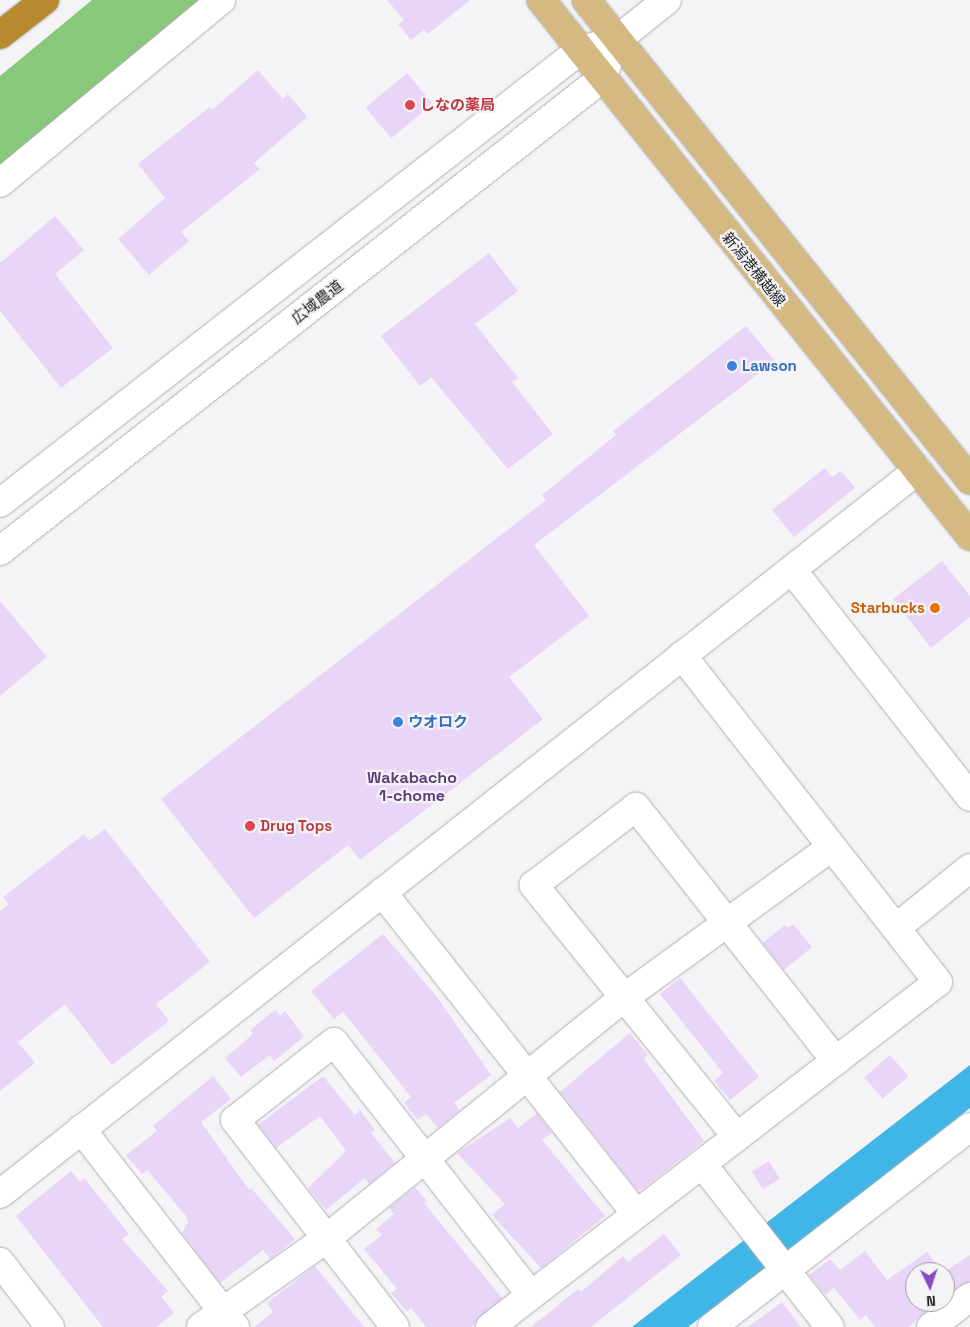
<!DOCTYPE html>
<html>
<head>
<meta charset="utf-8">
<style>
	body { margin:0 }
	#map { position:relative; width:970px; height:1327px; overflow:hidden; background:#f4f4f7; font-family:"Space Grotesk","Noto Sans JP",sans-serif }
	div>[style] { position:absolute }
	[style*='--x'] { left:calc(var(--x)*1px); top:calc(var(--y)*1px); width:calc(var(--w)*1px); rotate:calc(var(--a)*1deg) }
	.forest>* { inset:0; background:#87c87a }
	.water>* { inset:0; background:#3fb5e8 }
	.building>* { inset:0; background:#e8d5f8; transform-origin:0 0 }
	.roads { filter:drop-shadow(0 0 1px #aeafb2) drop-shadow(0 0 1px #aeafb2) }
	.minor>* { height:28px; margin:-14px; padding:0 14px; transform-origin:14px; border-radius:14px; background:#fff }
	.major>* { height:28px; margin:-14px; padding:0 14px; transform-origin:14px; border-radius:14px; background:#d4b983 }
	.highway>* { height:28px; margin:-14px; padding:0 14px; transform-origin:14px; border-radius:14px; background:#b88a30 }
	.dots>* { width:14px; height:14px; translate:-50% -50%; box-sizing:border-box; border:2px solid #f4f4f7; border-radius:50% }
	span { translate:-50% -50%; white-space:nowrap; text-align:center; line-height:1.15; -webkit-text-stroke:4.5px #f4f4f7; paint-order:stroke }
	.health-label { font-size:15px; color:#be3a42; font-weight:700 }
	.left { translate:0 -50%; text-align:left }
	.street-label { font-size:15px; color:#1e1f20 }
	.shop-label { font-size:15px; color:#366cbe; font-weight:700 }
	.food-label { font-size:15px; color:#c56008; font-weight:700 }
	.right { translate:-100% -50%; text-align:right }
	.neighbourhood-label { font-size:16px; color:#5b3f7a; font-weight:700 }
	.north { position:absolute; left:905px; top:1262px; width:50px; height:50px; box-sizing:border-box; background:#f4f4f7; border:1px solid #9e9fa1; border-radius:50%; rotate:176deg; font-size:14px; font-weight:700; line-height:20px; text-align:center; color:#1e1f20 }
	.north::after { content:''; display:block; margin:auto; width:18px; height:22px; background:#874ac0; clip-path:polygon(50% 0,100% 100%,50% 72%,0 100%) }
</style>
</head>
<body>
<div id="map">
	<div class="forest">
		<div style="clip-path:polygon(92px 0,201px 0,0 170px,0 76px)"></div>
	</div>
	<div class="water">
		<div style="clip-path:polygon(970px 1065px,970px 1108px,789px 1250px,688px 1327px,632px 1327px)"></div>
	</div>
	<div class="building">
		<div style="clip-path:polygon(387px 0,470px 0,428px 34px,424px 30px,411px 40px,398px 24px,404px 20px)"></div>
		<div style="clip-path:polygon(258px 70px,283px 99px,288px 94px,307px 117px,254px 163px,260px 169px,181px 232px,189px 241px,149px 275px,118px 239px,165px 198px,138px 164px,210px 107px,212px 110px)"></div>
		<div style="left:407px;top:73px;width:40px;height:54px;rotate:50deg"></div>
		<div style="clip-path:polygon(55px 216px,84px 250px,55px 274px,113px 348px,61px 388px,0 311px,0 263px)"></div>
		<div style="clip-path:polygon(489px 253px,518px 291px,475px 324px,518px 378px,512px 382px,553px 434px,508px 469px,431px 377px,420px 386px,381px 336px)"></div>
		<div style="clip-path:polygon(746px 326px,775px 361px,534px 545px,589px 616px,509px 677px,543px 719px,360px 860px,348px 845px,254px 918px,161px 799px,546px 500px,542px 495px,616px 435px,613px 431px)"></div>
		<div style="clip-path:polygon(825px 468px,832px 477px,841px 471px,855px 488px,794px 537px,772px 510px)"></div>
		<div style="clip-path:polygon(942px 561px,970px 596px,970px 617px,931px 648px,893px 599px)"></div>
		<div style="clip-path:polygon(0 601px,47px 657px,0 696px)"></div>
		<div style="clip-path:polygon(105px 829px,210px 962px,156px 1004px,169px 1021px,112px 1065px,65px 1004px,18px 1042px,35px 1063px,0 1091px,0 911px,9px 905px,3px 897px,84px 834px,89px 841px)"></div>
		<div style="clip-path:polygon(793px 924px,812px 947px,784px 970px,763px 943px,785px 925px,787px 928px)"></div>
		<div style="clip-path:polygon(383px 934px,437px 997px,491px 1075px,454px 1103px,460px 1110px,438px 1128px,426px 1114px,418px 1120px,404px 1103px,411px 1097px,343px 1012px,334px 1019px,311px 991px)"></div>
		<div style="clip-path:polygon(680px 978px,759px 1077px,730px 1100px,714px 1081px,723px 1073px,660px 994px)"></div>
		<div style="clip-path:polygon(275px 1010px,280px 1016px,285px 1011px,304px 1037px,274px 1061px,270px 1055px,241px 1077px,225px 1058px,253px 1034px,250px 1030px)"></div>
		<div style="clip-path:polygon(630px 1033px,648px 1055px,644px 1059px,704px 1141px,643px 1189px,637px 1190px,560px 1092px)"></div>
		<div style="left:890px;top:1055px;width:28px;height:34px;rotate:49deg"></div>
		<div style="clip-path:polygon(213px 1076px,231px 1099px,201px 1122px,249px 1190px,251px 1188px,295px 1239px,270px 1259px,263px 1250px,220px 1283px,182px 1233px,188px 1222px,186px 1216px,147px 1170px,142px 1174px,126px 1155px,157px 1131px,153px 1126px)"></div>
		<div style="clip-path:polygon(323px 1076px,355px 1115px,360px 1110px,375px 1130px,371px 1133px,395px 1163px,369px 1184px,365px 1178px,326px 1210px,308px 1188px,346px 1151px,320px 1116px,276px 1148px,258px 1125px)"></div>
		<div style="clip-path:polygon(537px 1113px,552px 1133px,542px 1140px,605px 1216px,541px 1268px,492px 1215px,505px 1204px,457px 1153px,510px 1118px,518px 1128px)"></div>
		<div style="left:769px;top:1161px;width:21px;height:20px;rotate:59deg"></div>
		<div style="clip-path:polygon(71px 1171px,80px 1182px,84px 1178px,129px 1234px,122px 1239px,168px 1291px,161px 1297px,174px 1313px,156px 1327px,103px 1327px,16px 1216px)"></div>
		<div style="clip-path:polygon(415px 1187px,427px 1201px,424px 1203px,502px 1298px,471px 1327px,426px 1327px,411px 1308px,407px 1312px,391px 1293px,397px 1289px,364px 1249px,382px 1235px,376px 1229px,394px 1214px,389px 1208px)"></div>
		<div style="clip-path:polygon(664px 1234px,681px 1255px,591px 1327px,531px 1327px,578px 1289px,581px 1292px,623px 1256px,628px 1262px)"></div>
		<div style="clip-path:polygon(865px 1251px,887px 1280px,927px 1252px,942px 1272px,915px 1272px,915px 1302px,938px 1302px,908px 1327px,875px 1327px,866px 1315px,860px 1320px,834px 1288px,825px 1295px,809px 1275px,830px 1259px,840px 1270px)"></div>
		<div style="clip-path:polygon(970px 1255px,970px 1282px,945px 1297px,944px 1272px)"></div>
		<div style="clip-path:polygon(315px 1266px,364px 1327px,254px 1327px,273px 1312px,267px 1303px)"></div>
		<div style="clip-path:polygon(782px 1302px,801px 1327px,748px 1327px)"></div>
	</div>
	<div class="roads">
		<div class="minor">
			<div style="--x:0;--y:183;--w:287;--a:-39.6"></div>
			<div style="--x:0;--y:503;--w:735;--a:-37.98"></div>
			<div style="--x:579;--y:51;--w:40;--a:-16"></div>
			<div style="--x:617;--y:40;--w:64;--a:-38.7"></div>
			<div style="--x:0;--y:551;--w:764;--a:-38.14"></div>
			<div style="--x:601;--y:79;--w:26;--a:-67"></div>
			<div style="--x:792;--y:570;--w:288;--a:51.9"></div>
			<div style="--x:382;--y:892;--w:410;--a:51.7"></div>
			<div style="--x:896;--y:928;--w:95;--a:-39"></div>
			<div style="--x:81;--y:1129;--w:251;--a:52.1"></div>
			<div style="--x:737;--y:1137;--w:324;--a:-128.9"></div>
			<div style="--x:534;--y:885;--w:128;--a:-37.4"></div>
			<div style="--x:636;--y:807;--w:323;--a:51.8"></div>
			<div style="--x:702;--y:1164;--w:207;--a:51.9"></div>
			<div style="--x:0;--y:1194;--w:1169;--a:-38.26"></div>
			<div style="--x:0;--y:1262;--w:82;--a:52.4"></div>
			<div style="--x:201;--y:1327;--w:154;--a:-35.2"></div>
			<div style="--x:327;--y:1238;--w:383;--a:-39"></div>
			<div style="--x:625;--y:997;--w:253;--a:-36"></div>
			<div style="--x:395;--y:1327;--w:262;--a:-127.7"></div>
			<div style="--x:235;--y:1120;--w:126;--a:-38.2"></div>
			<div style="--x:334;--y:1042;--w:321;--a:52.1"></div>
			<div style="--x:490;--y:1327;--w:565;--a:-37.6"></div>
			<div style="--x:938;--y:982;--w:415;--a:-128.1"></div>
			<div style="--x:712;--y:1327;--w:326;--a:-37.8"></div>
			<div style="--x:931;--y:1327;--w:49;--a:-37.6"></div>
		</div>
		<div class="major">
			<div style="--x:541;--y:0;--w:687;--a:51.33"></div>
			<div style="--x:586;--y:0;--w:615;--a:51.34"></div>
		</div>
		<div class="highway">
			<div style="--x:0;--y:35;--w:57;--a:-37.9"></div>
		</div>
	</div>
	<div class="dots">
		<div style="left:410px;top:105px;background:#e0444e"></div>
		<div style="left:732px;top:366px;background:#3f7fe0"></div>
		<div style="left:935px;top:608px;background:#e8710a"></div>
		<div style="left:398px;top:722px;background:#3f7fe0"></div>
		<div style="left:250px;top:826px;background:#e0444e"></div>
	</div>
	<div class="health-label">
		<span class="left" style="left:420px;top:105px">しなの薬局</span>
		<span class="left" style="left:260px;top:826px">Drug Tops</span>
	</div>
	<div class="street-label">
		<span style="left:754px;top:269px;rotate:51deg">新潟港横越線</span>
		<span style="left:317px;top:302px;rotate:-38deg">広域農道</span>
	</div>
	<div class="shop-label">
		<span class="left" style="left:742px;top:366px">Lawson</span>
		<span class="left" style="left:408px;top:722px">ウオロク</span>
	</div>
	<div class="food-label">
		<span class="right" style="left:925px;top:608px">Starbucks</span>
	</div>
	<div class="neighbourhood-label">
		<span style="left:412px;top:787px">Wakabacho<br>1-chome</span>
	</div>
	<div class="north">N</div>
</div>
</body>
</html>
